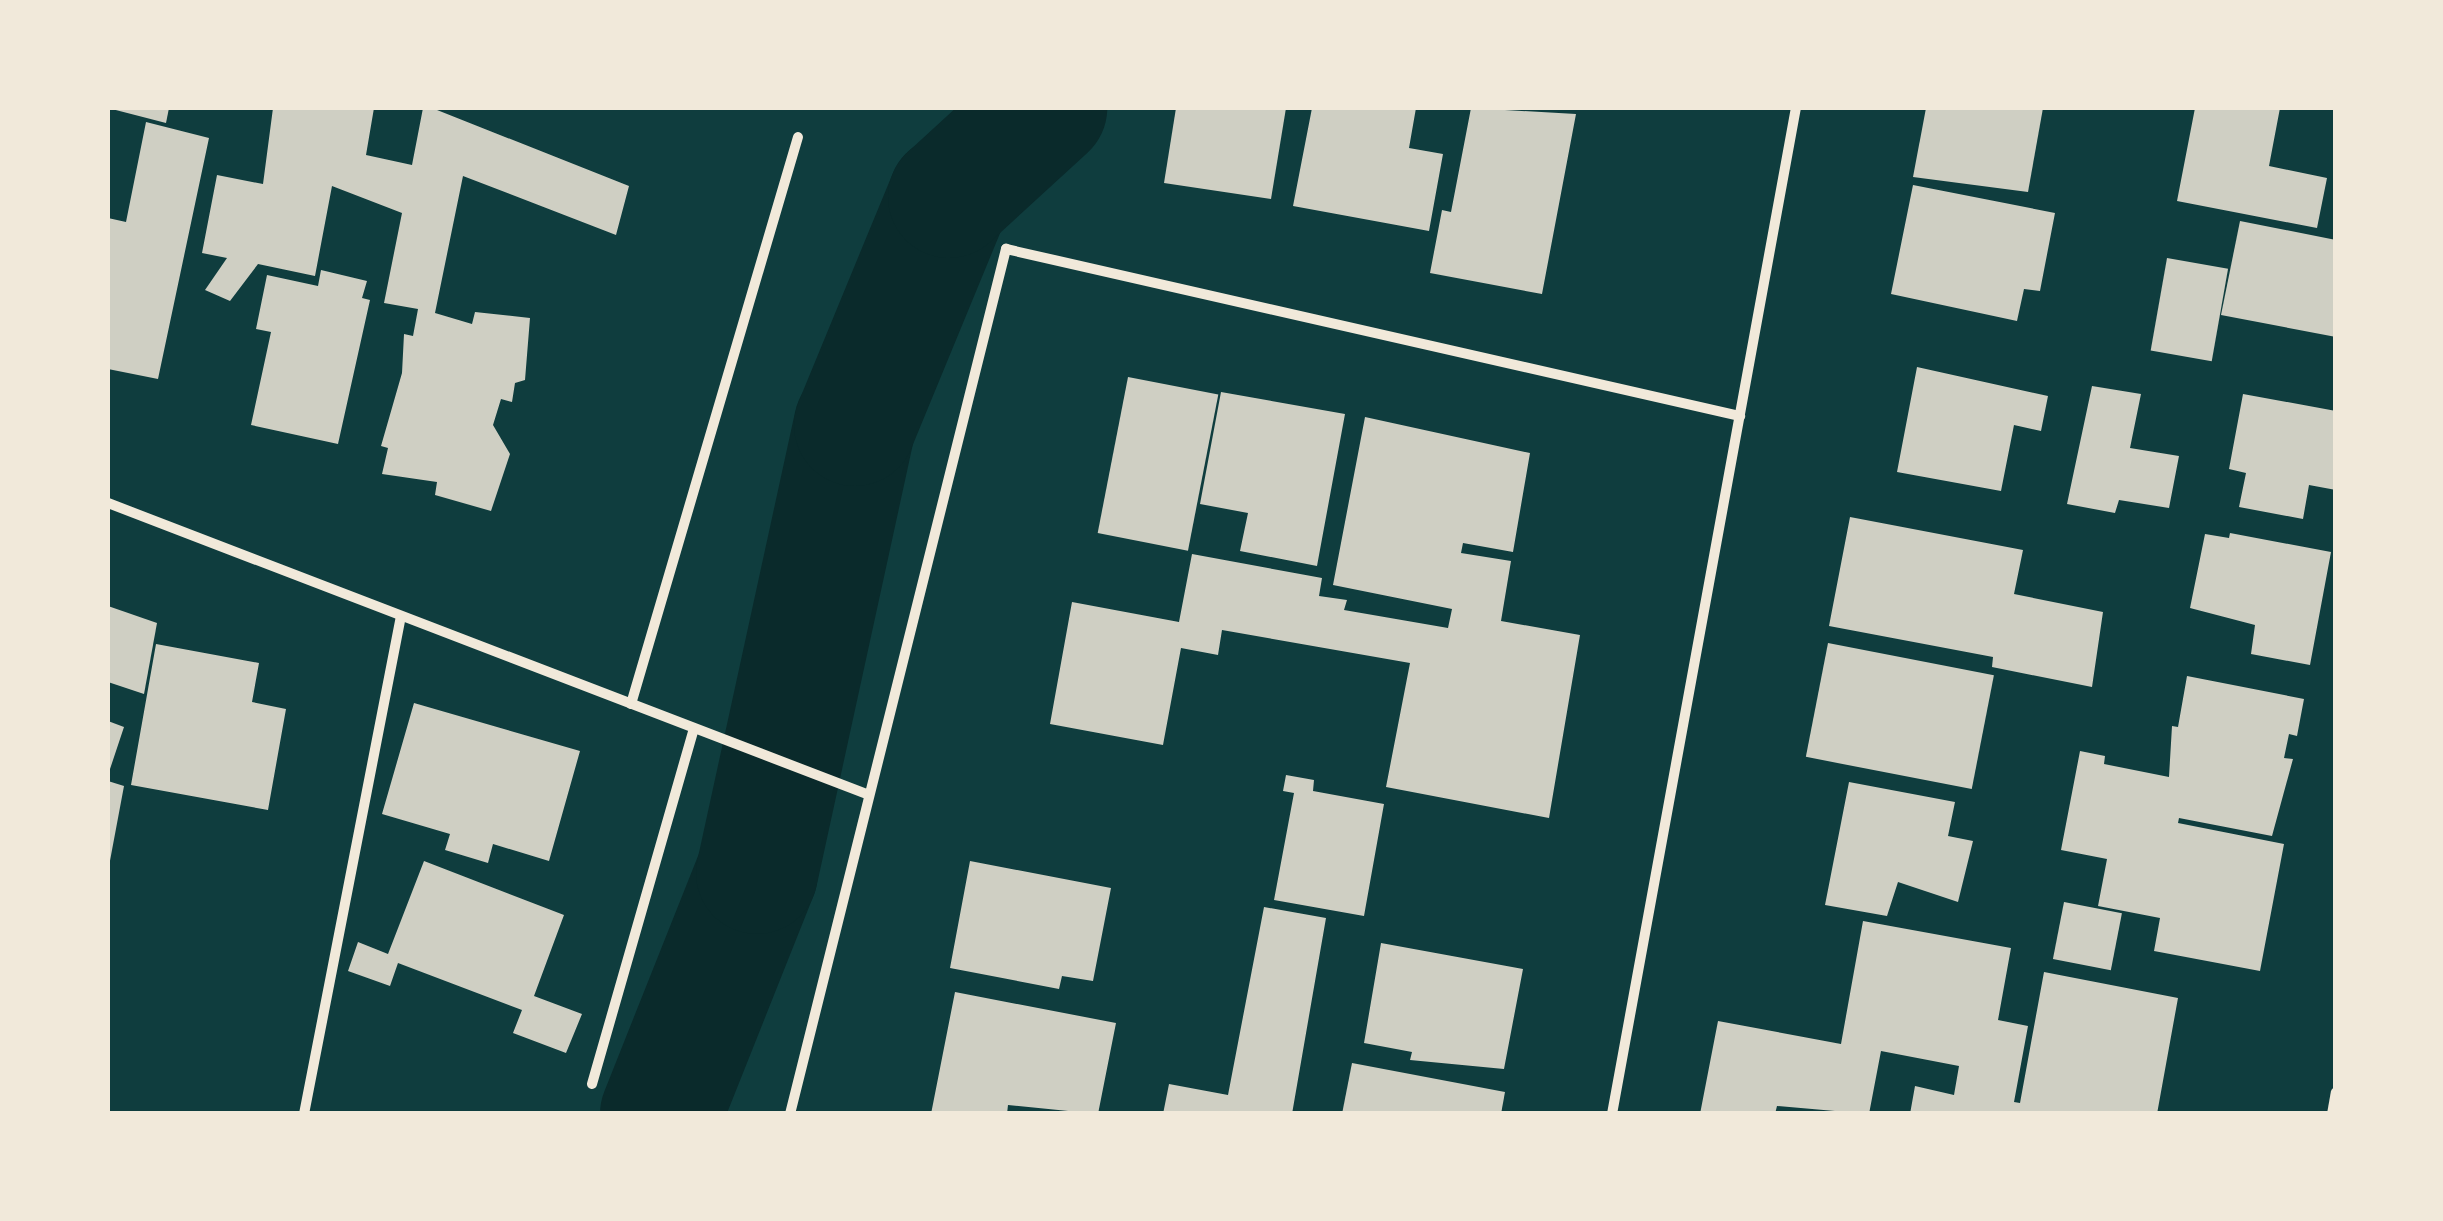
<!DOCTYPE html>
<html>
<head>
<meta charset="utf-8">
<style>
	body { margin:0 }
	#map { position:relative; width:2443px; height:1221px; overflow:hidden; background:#0f3d3e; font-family:"IBM Plex Sans",sans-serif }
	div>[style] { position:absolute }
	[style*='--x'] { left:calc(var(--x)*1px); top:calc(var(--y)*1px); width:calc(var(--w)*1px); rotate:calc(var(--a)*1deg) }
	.river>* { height:122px; margin:-61px; padding:0 61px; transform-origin:61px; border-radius:61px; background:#0a2a2b }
	.building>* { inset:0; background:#cfcfc3; transform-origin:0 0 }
	.minor>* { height:10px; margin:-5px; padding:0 5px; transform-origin:5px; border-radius:5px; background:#f1e9da }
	span { translate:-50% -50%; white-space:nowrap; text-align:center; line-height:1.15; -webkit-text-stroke:8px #f1e9da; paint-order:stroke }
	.frame { position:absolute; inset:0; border:110px solid #f1e9da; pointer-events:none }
</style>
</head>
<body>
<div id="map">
	<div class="river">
		<div style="--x:661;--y:1114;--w:259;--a:-68.3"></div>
		<div style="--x:757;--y:873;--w:459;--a:-77.7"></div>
		<div style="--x:855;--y:425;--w:247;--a:-67.6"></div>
		<div style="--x:949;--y:197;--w:132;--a:-42.5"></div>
	</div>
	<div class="building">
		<div style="clip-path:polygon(108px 108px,169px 108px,166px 123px)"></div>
		<div style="clip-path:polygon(273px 108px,374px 108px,366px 155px,412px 165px,423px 108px,432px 108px,629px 186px,616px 235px,463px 176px,435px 313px,472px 324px,475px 312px,530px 318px,525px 380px,515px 383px,512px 402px,501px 399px,493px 425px,510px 454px,491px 511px,435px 495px,437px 482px,382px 474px,388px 448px,381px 446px,402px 373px,404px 334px,413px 336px,418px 309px,384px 303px,402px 213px,332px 186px,315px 276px,258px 264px,230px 301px,205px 290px,227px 258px,202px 253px,217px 175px,263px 184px)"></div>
		<div style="clip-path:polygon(1176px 108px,1286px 108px,1271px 199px,1164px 183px)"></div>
		<div style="clip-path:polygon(1312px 108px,1416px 108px,1409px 148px,1443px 154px,1429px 231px,1293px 206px)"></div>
		<div style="clip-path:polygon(1471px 108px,1576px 114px,1542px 294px,1430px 273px,1442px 210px,1451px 212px)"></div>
		<div style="clip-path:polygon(1926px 108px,2043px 108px,2028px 192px,1913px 177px)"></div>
		<div style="clip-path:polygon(2195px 108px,2280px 108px,2269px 166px,2327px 178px,2317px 228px,2177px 201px)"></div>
		<div style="clip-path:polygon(146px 122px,209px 138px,158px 379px,108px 369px,108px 218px,126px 222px)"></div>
		<div style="clip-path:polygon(1913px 185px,2055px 213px,2040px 291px,2024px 289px,2017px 321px,1891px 294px)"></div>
		<div style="clip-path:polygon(2240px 221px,2336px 240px,2336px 337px,2221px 315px)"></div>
		<div style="left:2167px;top:258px;width:62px;height:94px;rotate:10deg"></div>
		<div style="clip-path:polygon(321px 270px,367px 281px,362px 298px,370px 300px,338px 444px,251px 425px,271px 332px,256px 329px,267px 275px,318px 286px)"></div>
		<div style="clip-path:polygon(1917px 367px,2048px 396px,2041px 431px,2014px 425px,2001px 491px,1897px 472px)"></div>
		<div style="left:1128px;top:377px;width:92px;height:159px;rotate:11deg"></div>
		<div style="clip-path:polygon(2092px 386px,2141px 394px,2130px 448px,2179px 456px,2169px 508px,2119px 500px,2115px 513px,2067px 504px)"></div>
		<div style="clip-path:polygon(1221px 392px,1345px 414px,1317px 566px,1240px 551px,1248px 513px,1200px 504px)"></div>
		<div style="clip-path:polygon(2243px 394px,2336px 411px,2336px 490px,2309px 485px,2303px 519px,2239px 507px,2246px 473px,2229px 469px)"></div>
		<div style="clip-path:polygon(1365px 417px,1530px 453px,1513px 552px,1463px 543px,1461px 553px,1511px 561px,1501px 621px,1580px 635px,1549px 818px,1386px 787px,1410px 663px,1222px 630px,1218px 655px,1181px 648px,1163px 745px,1050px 724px,1072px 602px,1179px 622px,1192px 554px,1322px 578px,1319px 596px,1347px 600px,1344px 610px,1448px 628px,1452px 609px,1333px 585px)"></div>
		<div style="clip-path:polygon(1850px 517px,2023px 550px,2014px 594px,2103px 612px,2092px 687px,1992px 667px,1993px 657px,1829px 626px)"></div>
		<div style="clip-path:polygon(2230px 533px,2331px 552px,2310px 665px,2251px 654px,2255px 625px,2190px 608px,2205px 534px,2229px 538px)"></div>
		<div style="clip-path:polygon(108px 606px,157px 623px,144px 694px,108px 682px)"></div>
		<div style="left:1828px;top:643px;width:169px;height:116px;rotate:11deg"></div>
		<div style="clip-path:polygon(156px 644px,259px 663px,252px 702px,286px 709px,268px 810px,131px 785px)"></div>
		<div style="clip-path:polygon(2187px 676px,2304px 699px,2297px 736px,2289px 734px,2284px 758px,2293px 759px,2272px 836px,2179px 818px,2178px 823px,2284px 844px,2260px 971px,2154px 951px,2160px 918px,2098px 906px,2107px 859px,2061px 850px,2080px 751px,2105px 756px,2104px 764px,2169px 777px,2172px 726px,2178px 727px)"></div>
		<div style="clip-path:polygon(414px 703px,580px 751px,549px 861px,493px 844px,488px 863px,445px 850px,450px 834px,382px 814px)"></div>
		<div style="clip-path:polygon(108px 721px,124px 727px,108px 775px)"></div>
		<div style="clip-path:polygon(1286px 775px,1314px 780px,1313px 791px,1384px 804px,1364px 916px,1274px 900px,1294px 793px,1283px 791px)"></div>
		<div style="clip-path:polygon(108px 781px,124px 786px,109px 866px,108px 866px)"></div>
		<div style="clip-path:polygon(1849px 782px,1955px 802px,1948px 836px,1973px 841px,1958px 902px,1898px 882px,1887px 916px,1825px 905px)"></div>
		<div style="clip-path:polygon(424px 861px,564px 915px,534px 996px,582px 1014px,566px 1053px,513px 1033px,522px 1010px,398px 963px,390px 986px,348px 971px,358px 942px,388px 954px)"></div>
		<div style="clip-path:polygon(970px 861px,1111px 888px,1093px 981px,1062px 976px,1059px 989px,950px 968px)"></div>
		<div style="left:2064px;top:902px;width:59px;height:58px;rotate:11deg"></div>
		<div style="clip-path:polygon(1264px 907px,1326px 918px,1292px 1114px,1163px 1114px,1169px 1084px,1228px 1095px)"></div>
		<div style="clip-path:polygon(1863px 921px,2011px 948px,1998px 1020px,2028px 1026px,2014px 1102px,2020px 1103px,2044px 972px,2178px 998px,2157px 1114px,1910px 1114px,1915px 1086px,1954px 1095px,1959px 1066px,1881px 1051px,1869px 1114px,1777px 1106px,1775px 1114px,1700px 1114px,1718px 1021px,1841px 1044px)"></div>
		<div style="clip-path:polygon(1381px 943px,1523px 969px,1504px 1069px,1410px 1060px,1412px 1052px,1364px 1043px)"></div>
		<div style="clip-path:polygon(955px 992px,1116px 1023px,1098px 1114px,1008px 1105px,1007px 1114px,931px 1114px)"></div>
		<div style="clip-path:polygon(1352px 1063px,1505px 1092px,1501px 1114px,1342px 1114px)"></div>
	</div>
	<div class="minor">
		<div style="--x:108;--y:503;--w:815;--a:20.99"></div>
		<div style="--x:631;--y:704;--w:591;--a:-73.59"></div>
		<div style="--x:592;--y:1084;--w:370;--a:-74"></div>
		<div style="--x:304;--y:1114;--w:507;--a:-78.98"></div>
		<div style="--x:790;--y:1114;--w:892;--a:-75.98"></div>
		<div style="--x:1006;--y:249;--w:753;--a:12.82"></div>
		<div style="--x:1612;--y:1114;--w:1023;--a:-79.64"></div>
		<div style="--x:2332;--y:1114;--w:22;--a:-80"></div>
	</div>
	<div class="frame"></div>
</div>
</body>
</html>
